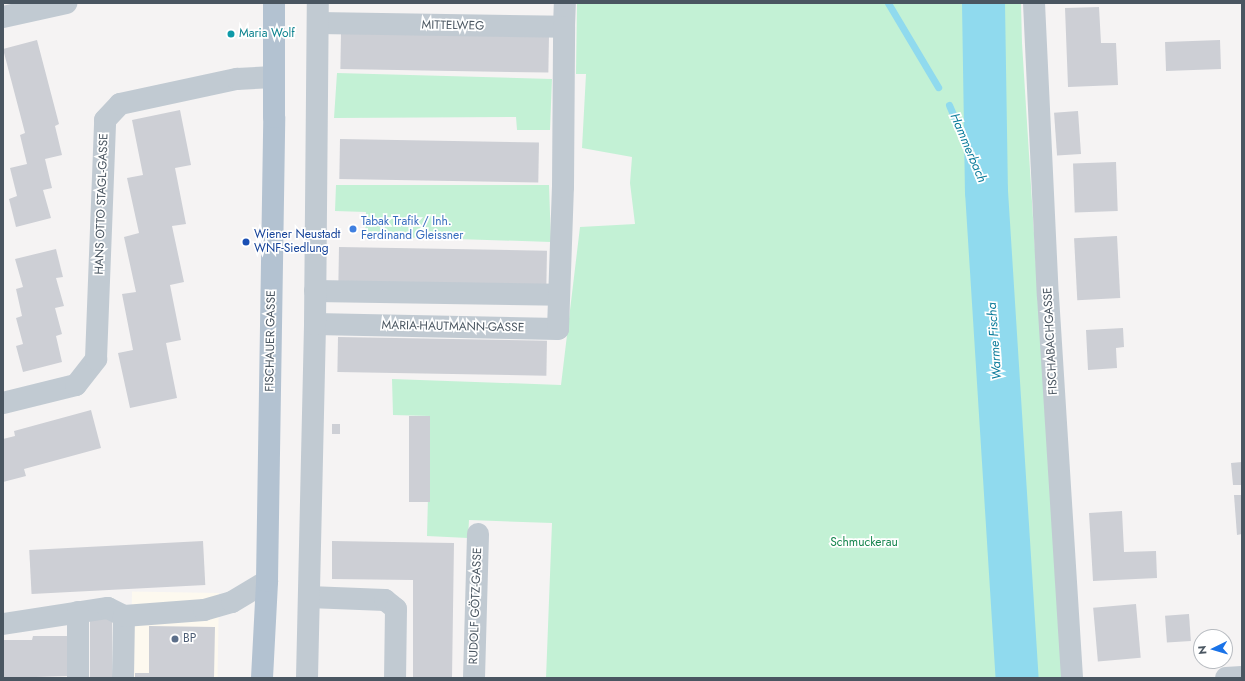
<!DOCTYPE html>
<html>
<head>
<meta charset="utf-8">
<style>
	body { margin:0 }
	#map { position:relative; width:1245px; height:681px; overflow:hidden; background:#f5f3f3; font-family:Jost,sans-serif }
	div>[style] { position:absolute }
	[style*='--x'] { left:calc(var(--x)*1px); top:calc(var(--y)*1px); width:calc(var(--w)*1px); rotate:calc(var(--a)*1deg) }
	.commercial>* { inset:0; background:#fdf9ef; transform-origin:0 0 }
	.green>* { inset:0; background:#c3f1d5 }
	.stream>* { height:7px; margin:-3.5px; padding:0 3.5px; transform-origin:3.5px; border-radius:3.5px; background:#90daee }
	.river>* { height:43px; margin:-21.5px; padding:0 21.5px; transform-origin:21.5px; border-radius:21.5px; background:#90daee }
	.building>* { inset:0; background:#cdcfd5; transform-origin:0 0 }
	.minor>* { height:22px; margin:-11px; padding:0 11px; transform-origin:11px; border-radius:11px; background:#c1cad2 }
	.major>* { height:22px; margin:-11px; padding:0 11px; transform-origin:11px; border-radius:11px; background:#b3c2d1 }
	.dots>* { width:11px; height:11px; translate:-50% -50%; box-sizing:border-box; border:2px solid #fff; border-radius:50% }
	span { translate:-50% -50%; white-space:nowrap; text-align:center; line-height:1.15; -webkit-text-stroke:3.5px #fff; paint-order:stroke }
	.street-label { font-size:12px; color:#4a5661 }
	.culture-label { font-size:12px; color:#0d838f }
	.left { translate:0 -50%; text-align:left }
	.shop-label { font-size:12px; color:#366cbe }
	.transit-label { font-size:12px; color:#164399 }
	.park-label { font-size:12px; color:#17864f }
	.service-label { font-size:12px; color:#4e5e75 }
	.water-label { font-size:13px; color:#0c7c9b; font-style:italic }
	.frame { position:absolute; inset:0; border:4px solid #4a5661; pointer-events:none }
	.north { position:absolute; left:1193px; top:629px; width:40px; height:40px; box-sizing:border-box; background:#fff; border:1px solid #b7bbc0; border-radius:50%; rotate:265deg; font-size:11px; font-weight:700; line-height:16px; text-align:center; color:#4a5661 }
	.north::after { content:''; display:block; margin:auto; width:14px; height:18px; background:#1a73e8; clip-path:polygon(50% 0,100% 100%,50% 72%,0 100%) }
</style>
</head>
<body>
<div id="map">
	<div class="commercial">
		<div style="left:219px;top:593px;width:85px;height:87px;rotate:91deg"></div>
	</div>
	<div class="green">
		<div style="clip-path:polygon(577px 3px,1021px 3px,1022px 43px,1062px 678px,546px 678px,552px 523px,469px 520px,468px 538px,427px 536px,430px 416px,393px 415px,392px 379px,561px 385px,580px 227px,635px 224px,630px 183px,632px 157px,582px 148px,586px 74px,576px 74px)"></div>
		<div style="clip-path:polygon(337px 73px,552px 79px,550px 130px,517px 130px,516px 117px,334px 118px)"></div>
		<div style="clip-path:polygon(336px 185px,549px 185px,551px 242px,365px 236px,366px 212px,335px 211px)"></div>
	</div>
	<div class="stream">
		<div style="--x:888;--y:3;--w:98;--a:59.2"></div>
		<div style="--x:949;--y:105;--w:94;--a:66.7"></div>
	</div>
	<div class="river">
		<div style="--x:983;--y:3;--w:188;--a:89.1"></div>
		<div style="--x:986;--y:191;--w:488;--a:86.4"></div>
	</div>
	<div class="building">
		<div style="clip-path:polygon(1099px 7px,1101px 43px,1116px 43px,1118px 85px,1068px 87px,1065px 8px)"></div>
		<div style="left:341px;top:33px;width:208px;height:36px;rotate:1deg"></div>
		<div style="clip-path:polygon(37px 40px,59px 124px,55px 126px,62px 155px,45px 159px,52px 188px,43px 190px,51px 218px,16px 227px,9px 199px,17px 196px,10px 168px,27px 164px,20px 135px,25px 133px,3px 49px)"></div>
		<div style="left:1220px;top:40px;width:29px;height:55px;rotate:88deg"></div>
		<div style="clip-path:polygon(180px 110px,191px 165px,175px 168px,186px 224px,172px 226px,184px 282px,170px 285px,181px 340px,166px 343px,177px 398px,130px 408px,118px 353px,133px 350px,122px 294px,136px 292px,124px 237px,139px 233px,127px 178px,143px 175px,132px 120px)"></div>
		<div style="left:1078px;top:111px;width:43px;height:24px;rotate:86deg"></div>
		<div style="left:340px;top:139px;width:199px;height:40px;rotate:1deg"></div>
		<div style="left:1116px;top:162px;width:49px;height:43px;rotate:88deg"></div>
		<div style="left:1117px;top:236px;width:62px;height:43px;rotate:87deg"></div>
		<div style="left:339px;top:247px;width:208px;height:36px;rotate:1deg"></div>
		<div style="clip-path:polygon(56px 249px,63px 277px,56px 278px,64px 306px,55px 308px,62px 334px,56px 336px,62px 362px,23px 372px,16px 346px,23px 344px,16px 318px,22px 316px,16px 289px,23px 287px,15px 259px)"></div>
		<div style="clip-path:polygon(1123px 328px,1124px 347px,1116px 348px,1117px 368px,1088px 370px,1086px 330px)"></div>
		<div style="left:338px;top:337px;width:209px;height:35px;rotate:1deg"></div>
		<div style="clip-path:polygon(91px 410px,101px 448px,24px 469px,26px 476px,3px 482px,3px 439px,15px 436px,14px 431px)"></div>
		<div style="left:409px;top:416px;width:21px;height:86px"></div>
		<div style="left:332px;top:424px;width:8px;height:10px"></div>
		<div style="clip-path:polygon(1242px 462px,1242px 485px,1233px 485px,1231px 463px)"></div>
		<div style="clip-path:polygon(1234px 495px,1242px 495px,1242px 534px,1237px 535px)"></div>
		<div style="clip-path:polygon(1122px 511px,1124px 552px,1156px 551px,1157px 578px,1093px 581px,1089px 513px)"></div>
		<div style="left:203px;top:541px;width:44px;height:174px;rotate:87deg"></div>
		<div style="clip-path:polygon(332px 541px,454px 543px,452px 678px,413px 678px,413px 580px,332px 579px)"></div>
		<div style="left:1136px;top:604px;width:54px;height:43px;rotate:85deg"></div>
		<div style="left:1189px;top:614px;width:27px;height:24px;rotate:86deg"></div>
		<div style="left:90px;top:618px;width:22px;height:60px"></div>
		<div style="clip-path:polygon(149px 626px,215px 627px,214px 678px,135px 678px,135px 673px,149px 673px)"></div>
		<div style="clip-path:polygon(33px 636px,68px 636px,68px 676px,3px 678px,3px 640px,32px 640px)"></div>
	</div>
	<div class="minor">
		<div style="--x:1034;--y:3;--w:293;--a:87.3"></div>
		<div style="--x:1048;--y:296;--w:383;--a:86.4"></div>
		<div style="--x:3;--y:17;--w:65;--a:-12.5"></div>
		<div style="--x:318;--y:23;--w:246;--a:0.9"></div>
		<div style="--x:564;--y:27;--w:24;--a:-88"></div>
		<div style="--x:315;--y:291;--w:244;--a:0.9"></div>
		<div style="--x:315;--y:324;--w:243;--a:1.2"></div>
		<div style="--x:558;--y:329;--w:142;--a:-88"></div>
		<div style="--x:563;--y:187;--w:160;--a:-89.6"></div>
		<div style="--x:3;--y:403;--w:75;--a:-13.9"></div>
		<div style="--x:76;--y:385;--w:33;--a:-52"></div>
		<div style="--x:96;--y:359;--w:239;--a:-87.8"></div>
		<div style="--x:105;--y:120;--w:22;--a:-47"></div>
		<div style="--x:120;--y:104;--w:120;--a:-12.1"></div>
		<div style="--x:237;--y:79;--w:37;--a:-3"></div>
		<div style="--x:309;--y:597;--w:76;--a:2.3"></div>
		<div style="--x:385;--y:600;--w:14;--a:39"></div>
		<div style="--x:396;--y:609;--w:69;--a:90.8"></div>
		<div style="--x:3;--y:624;--w:106;--a:-8.7"></div>
		<div style="--x:108;--y:608;--w:18;--a:27"></div>
		<div style="--x:78;--y:678;--w:66;--a:-90"></div>
		<div style="--x:123;--y:678;--w:62;--a:-89.1"></div>
		<div style="--x:124;--y:616;--w:80;--a:-4.3"></div>
		<div style="--x:204;--y:610;--w:29;--a:-16"></div>
		<div style="--x:232;--y:602;--w:41;--a:-31"></div>
		<div style="--x:307;--y:678;--w:354;--a:-88.7"></div>
		<div style="--x:315;--y:324;--w:321;--a:-89.5"></div>
		<div style="--x:474;--y:678;--w:144;--a:-88.4"></div>
		<div style="--x:1226;--y:678;--w:16;--a:-4"></div>
	</div>
	<div class="major">
		<div style="--x:262;--y:678;--w:97;--a:-87"></div>
		<div style="--x:267;--y:581;--w:464;--a:-89.1"></div>
		<div style="--x:274;--y:117;--w:114;--a:-90"></div>
	</div>
	<div class="dots">
		<div style="left:231px;top:34px;background:#0f9aa8"></div>
		<div style="left:353px;top:229px;background:#3f7fe0"></div>
		<div style="left:246px;top:242px;background:#1a4fb4"></div>
		<div style="left:175px;top:639px;background:#5c6f8a"></div>
	</div>
	<div class="street-label">
		<span style="left:453px;top:26px;rotate:1deg">MITTELWEG</span>
		<span style="left:102px;top:204px;rotate:-88deg">HANS OTTO STAGL-GASSE</span>
		<span style="left:453px;top:327px;rotate:1deg">MARIA-HAUTMANN-GASSE</span>
		<span style="left:271px;top:341px;rotate:-89deg">FISCHAUER GASSE</span>
		<span style="left:1051px;top:341px;rotate:-93deg">FISCHABACHGASSE</span>
		<span style="left:476px;top:606px;rotate:-88deg">RUDOLF GÖTZ-GASSE</span>
	</div>
	<div class="culture-label">
		<span class="left" style="left:239px;top:34px">Maria Wolf</span>
	</div>
	<div class="shop-label">
		<span class="left" style="left:361px;top:229px">Tabak Trafik / Inh.<br>Ferdinand Gleissner</span>
	</div>
	<div class="transit-label">
		<span class="left" style="left:254px;top:242px">Wiener Neustadt<br>WNF-Siedlung</span>
	</div>
	<div class="park-label">
		<span style="left:864px;top:543px">Schmuckerau</span>
	</div>
	<div class="service-label">
		<span class="left" style="left:183px;top:639px">BP</span>
	</div>
	<div class="water-label">
		<span style="left:968px;top:148px;rotate:67deg">Hammerbach</span>
		<span style="left:995px;top:341px;rotate:-94deg">Warme Fischa</span>
	</div>
	<div class="frame"></div>
	<div class="north">N</div>
</div>
</body>
</html>
